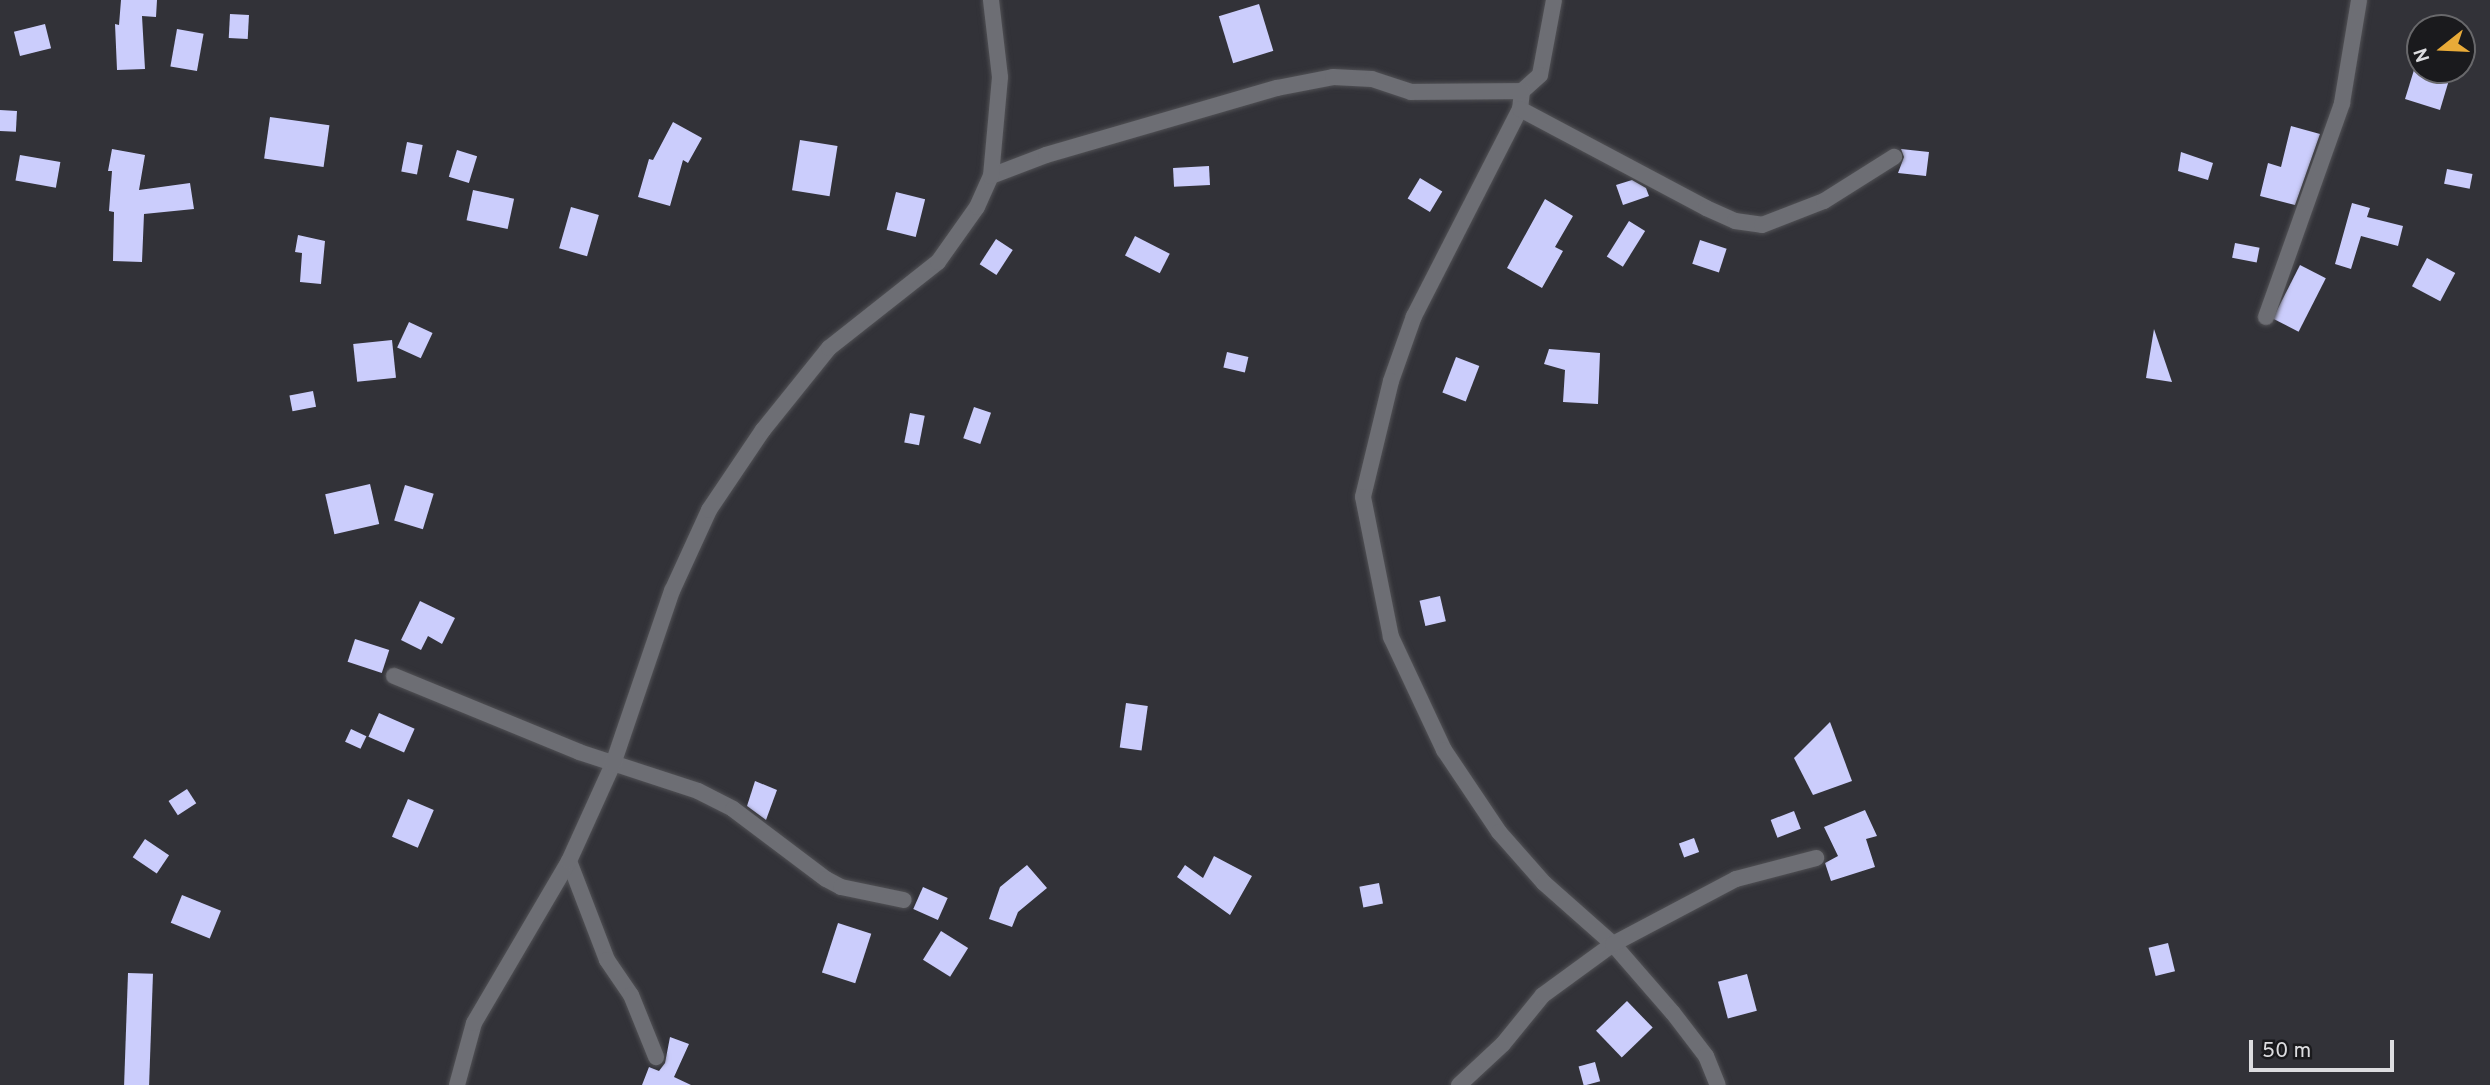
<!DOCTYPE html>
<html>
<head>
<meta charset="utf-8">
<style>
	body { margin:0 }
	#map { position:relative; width:2490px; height:1085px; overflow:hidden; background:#323238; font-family:Overpass,sans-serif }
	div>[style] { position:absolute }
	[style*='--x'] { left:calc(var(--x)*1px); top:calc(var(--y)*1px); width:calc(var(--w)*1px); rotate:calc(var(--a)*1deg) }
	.building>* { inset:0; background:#cbcdfc; transform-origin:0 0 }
	.roads { filter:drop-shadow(0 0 2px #515155) drop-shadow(0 0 2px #515155) }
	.minor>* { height:16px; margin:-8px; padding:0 8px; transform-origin:8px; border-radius:8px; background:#6d6e74 }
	span { translate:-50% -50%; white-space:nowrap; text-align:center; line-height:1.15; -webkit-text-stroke:7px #1a1a1d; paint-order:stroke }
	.north { position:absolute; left:2406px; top:14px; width:70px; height:70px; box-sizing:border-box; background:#1a1a1d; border:2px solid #68686b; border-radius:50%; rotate:252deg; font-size:19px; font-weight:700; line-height:28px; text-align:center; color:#dddde0 }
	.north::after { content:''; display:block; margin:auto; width:24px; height:32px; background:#e9ab38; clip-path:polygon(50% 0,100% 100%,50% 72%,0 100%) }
	.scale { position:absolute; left:2249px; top:1040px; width:145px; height:32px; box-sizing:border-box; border:4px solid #dddde0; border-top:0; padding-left:9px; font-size:21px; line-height:24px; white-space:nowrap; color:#dddde0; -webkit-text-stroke:5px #1a1a1d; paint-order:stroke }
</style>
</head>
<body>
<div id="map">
	<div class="building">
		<div style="clip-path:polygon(121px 0,157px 0,156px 17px,142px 16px,145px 69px,117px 70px,115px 24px,119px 25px)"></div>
		<div style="left:1259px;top:4px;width:49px;height:42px;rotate:73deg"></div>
		<div style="left:230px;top:14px;width:19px;height:24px;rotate:3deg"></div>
		<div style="left:45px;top:24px;width:25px;height:32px;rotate:76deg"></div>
		<div style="left:177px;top:29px;width:27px;height:38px;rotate:10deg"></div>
		<div style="clip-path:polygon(2414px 70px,2452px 70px,2440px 110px,2405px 99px)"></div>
		<div style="left:0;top:110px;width:17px;height:21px;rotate:3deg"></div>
		<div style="left:270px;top:117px;width:60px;height:42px;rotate:8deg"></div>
		<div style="clip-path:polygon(673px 122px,702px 138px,688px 163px,683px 160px,670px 206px,638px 197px,649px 159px,653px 160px)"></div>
		<div style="clip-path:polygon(2291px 126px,2320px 134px,2295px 205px,2260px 196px,2268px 163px,2281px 167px)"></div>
		<div style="left:800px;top:140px;width:38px;height:51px;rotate:9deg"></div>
		<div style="left:407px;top:142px;width:16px;height:30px;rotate:11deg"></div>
		<div style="clip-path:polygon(112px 149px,145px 155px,139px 190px,190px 183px,194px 209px,144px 214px,142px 262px,113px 261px,114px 212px,109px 211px,112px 171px,108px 171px)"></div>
		<div style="clip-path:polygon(1901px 149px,1929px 152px,1926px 176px,1898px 173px,1904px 157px)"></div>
		<div style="left:457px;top:150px;width:21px;height:28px;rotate:17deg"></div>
		<div style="clip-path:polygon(2181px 152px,2213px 163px,2208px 180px,2178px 171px)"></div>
		<div style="left:20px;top:155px;width:41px;height:26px;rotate:10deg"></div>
		<div style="left:1209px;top:166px;width:19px;height:36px;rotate:87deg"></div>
		<div style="left:2447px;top:169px;width:26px;height:15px;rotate:11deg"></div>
		<div style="left:1420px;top:178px;width:26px;height:24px;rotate:31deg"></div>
		<div style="clip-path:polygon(1632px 180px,1646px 188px,1649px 196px,1623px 205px,1616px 185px)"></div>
		<div style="left:473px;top:190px;width:42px;height:31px;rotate:12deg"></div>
		<div style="left:896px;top:192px;width:30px;height:39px;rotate:14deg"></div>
		<div style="clip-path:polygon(1545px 199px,1573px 216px,1555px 247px,1563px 251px,1542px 288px,1507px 268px)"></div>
		<div style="clip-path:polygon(2352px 203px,2370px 208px,2367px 217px,2403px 226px,2398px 246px,2361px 236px,2351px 269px,2335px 264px)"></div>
		<div style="left:571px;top:207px;width:29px;height:43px;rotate:16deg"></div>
		<div style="left:1629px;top:221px;width:19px;height:42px;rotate:32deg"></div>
		<div style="clip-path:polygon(298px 235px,325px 241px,321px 284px,300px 282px,302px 253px,295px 252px)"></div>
		<div style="left:1135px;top:236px;width:39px;height:22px;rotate:27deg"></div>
		<div style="left:996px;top:239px;width:20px;height:30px;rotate:33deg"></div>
		<div style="left:1700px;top:240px;width:28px;height:25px;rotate:18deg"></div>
		<div style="left:2235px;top:243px;width:25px;height:15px;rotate:11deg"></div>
		<div style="left:2427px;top:258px;width:32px;height:32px;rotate:28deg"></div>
		<div style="left:2300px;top:265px;width:29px;height:60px;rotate:27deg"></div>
		<div style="left:409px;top:322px;width:26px;height:28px;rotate:25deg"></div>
		<div style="clip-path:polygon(2154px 329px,2172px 382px,2146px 378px)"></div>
		<div style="left:392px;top:340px;width:38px;height:39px;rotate:84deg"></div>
		<div style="clip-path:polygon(1549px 349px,1600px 353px,1598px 404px,1563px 402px,1565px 370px,1544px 364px)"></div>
		<div style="left:1227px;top:352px;width:22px;height:16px;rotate:13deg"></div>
		<div style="left:1456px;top:357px;width:25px;height:38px;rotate:21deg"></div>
		<div style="left:313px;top:391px;width:16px;height:24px;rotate:79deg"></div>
		<div style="left:974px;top:407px;width:18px;height:33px;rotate:19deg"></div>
		<div style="left:910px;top:413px;width:15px;height:30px;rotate:11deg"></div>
		<div style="left:370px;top:484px;width:41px;height:46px;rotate:77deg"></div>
		<div style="left:405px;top:485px;width:30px;height:37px;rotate:17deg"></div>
		<div style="left:1440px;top:596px;width:26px;height:21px;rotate:77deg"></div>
		<div style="clip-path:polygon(420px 601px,455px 618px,442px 644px,428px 636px,421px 650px,401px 640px)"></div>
		<div style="left:355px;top:639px;width:36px;height:24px;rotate:18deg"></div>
		<div style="left:1126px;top:703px;width:22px;height:45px;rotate:8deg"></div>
		<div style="left:379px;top:713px;width:39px;height:26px;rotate:24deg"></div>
		<div style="clip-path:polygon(1830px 722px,1852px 781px,1813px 795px,1794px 758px)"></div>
		<div style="left:351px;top:729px;width:17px;height:14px;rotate:25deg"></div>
		<div style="clip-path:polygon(755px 781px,777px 790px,766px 820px,747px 806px)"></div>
		<div style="left:187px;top:789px;width:17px;height:22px;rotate:57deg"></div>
		<div style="left:408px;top:799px;width:28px;height:41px;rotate:23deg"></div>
		<div style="clip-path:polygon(1865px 810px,1877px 836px,1866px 839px,1875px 867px,1831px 881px,1825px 863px,1838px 856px,1824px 827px)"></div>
		<div style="left:1794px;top:811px;width:19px;height:25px;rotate:69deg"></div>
		<div style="left:1694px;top:838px;width:15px;height:16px;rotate:70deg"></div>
		<div style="left:145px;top:839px;width:29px;height:22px;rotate:34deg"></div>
		<div style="clip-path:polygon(1214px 856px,1252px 876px,1230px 915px,1177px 877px,1185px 865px,1203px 878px)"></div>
		<div style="clip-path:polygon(1027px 865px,1047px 888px,1018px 912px,1012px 927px,989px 919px,1000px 887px)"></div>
		<div style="left:1379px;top:883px;width:21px;height:20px;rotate:79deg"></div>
		<div style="left:923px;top:887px;width:27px;height:24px;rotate:24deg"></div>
		<div style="left:182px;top:895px;width:42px;height:30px;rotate:22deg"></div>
		<div style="left:838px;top:923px;width:35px;height:52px;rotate:18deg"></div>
		<div style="left:941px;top:931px;width:32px;height:34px;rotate:32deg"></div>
		<div style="left:2168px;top:943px;width:29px;height:20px;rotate:76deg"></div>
		<div style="left:128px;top:973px;width:25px;height:112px;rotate:2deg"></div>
		<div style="left:1747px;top:974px;width:38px;height:30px;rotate:75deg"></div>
		<div style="left:1627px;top:1001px;width:37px;height:43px;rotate:46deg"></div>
		<div style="clip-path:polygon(670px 1037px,689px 1044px,674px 1077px,691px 1085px,642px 1085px,649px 1067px,659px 1071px,665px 1063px)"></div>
		<div style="left:1595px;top:1062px;width:20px;height:17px;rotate:75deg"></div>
	</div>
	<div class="roads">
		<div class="minor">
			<div style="--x:1554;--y:0;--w:76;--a:100.6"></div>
			<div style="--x:1540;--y:75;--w:24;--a:138"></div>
			<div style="--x:1522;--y:91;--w:18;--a:96"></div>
			<div style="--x:1520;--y:109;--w:233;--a:117.1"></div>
			<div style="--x:1414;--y:316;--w:69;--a:109.5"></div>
			<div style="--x:1391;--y:381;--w:119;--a:103.6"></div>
			<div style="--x:1363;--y:497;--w:143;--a:78.7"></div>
			<div style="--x:1391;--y:637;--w:125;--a:64.9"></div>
			<div style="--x:1444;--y:750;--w:99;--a:56.1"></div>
			<div style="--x:1499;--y:832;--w:68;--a:48.6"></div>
			<div style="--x:1544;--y:883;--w:92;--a:41.5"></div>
			<div style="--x:1613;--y:944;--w:91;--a:49"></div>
			<div style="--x:1673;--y:1013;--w:54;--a:52.5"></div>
			<div style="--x:1706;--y:1056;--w:31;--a:68"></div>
			<div style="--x:1520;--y:109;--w:211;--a:28"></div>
			<div style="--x:1706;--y:208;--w:32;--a:24"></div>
			<div style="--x:1735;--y:221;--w:27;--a:8"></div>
			<div style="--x:1762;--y:225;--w:66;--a:-21.2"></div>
			<div style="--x:1824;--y:201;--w:83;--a:-32.2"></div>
			<div style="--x:991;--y:176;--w:59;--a:-20.9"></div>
			<div style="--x:1046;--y:155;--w:241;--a:-16.2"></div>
			<div style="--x:1277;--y:88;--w:57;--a:-11.1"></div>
			<div style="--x:1333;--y:77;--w:39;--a:3"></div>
			<div style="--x:1372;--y:79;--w:41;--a:18.4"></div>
			<div style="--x:1411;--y:92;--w:111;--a:-0.5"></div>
			<div style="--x:2266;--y:317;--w:227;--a:-70.4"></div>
			<div style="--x:2342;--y:103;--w:104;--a:-80.6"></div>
			<div style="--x:394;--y:676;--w:200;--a:22.3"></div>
			<div style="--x:579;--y:752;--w:125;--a:18.1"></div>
			<div style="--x:698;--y:791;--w:39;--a:27"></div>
			<div style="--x:733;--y:809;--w:116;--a:37"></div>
			<div style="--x:826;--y:879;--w:17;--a:28"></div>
			<div style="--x:841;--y:887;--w:64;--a:11.7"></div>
			<div style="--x:569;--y:861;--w:106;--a:69"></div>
			<div style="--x:607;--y:960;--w:42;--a:55.6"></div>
			<div style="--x:631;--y:995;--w:67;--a:68"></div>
			<div style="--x:457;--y:1085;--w:64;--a:-74.7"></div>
			<div style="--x:474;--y:1023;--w:188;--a:-59.6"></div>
			<div style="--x:569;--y:861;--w:107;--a:-65.6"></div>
			<div style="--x:613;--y:764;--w:183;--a:-71.2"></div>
			<div style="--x:672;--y:591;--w:89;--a:-65.4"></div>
			<div style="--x:709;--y:510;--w:97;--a:-56"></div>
			<div style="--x:763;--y:430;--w:105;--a:-51.2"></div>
			<div style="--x:829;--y:348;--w:139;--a:-38.3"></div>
			<div style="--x:938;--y:262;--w:67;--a:-54.7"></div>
			<div style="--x:977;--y:207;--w:34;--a:-66"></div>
			<div style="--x:991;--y:176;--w:99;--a:-84.8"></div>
			<div style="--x:1000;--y:77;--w:78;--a:-96.7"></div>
			<div style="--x:1459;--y:1085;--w:60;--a:-43"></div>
			<div style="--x:1503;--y:1044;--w:63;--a:-50.8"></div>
			<div style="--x:1543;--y:995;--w:87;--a:-36.1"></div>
			<div style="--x:1613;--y:944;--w:139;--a:-27.9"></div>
			<div style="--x:1736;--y:879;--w:83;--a:-14.7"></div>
		</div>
	</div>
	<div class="north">N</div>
	<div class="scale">50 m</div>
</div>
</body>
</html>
